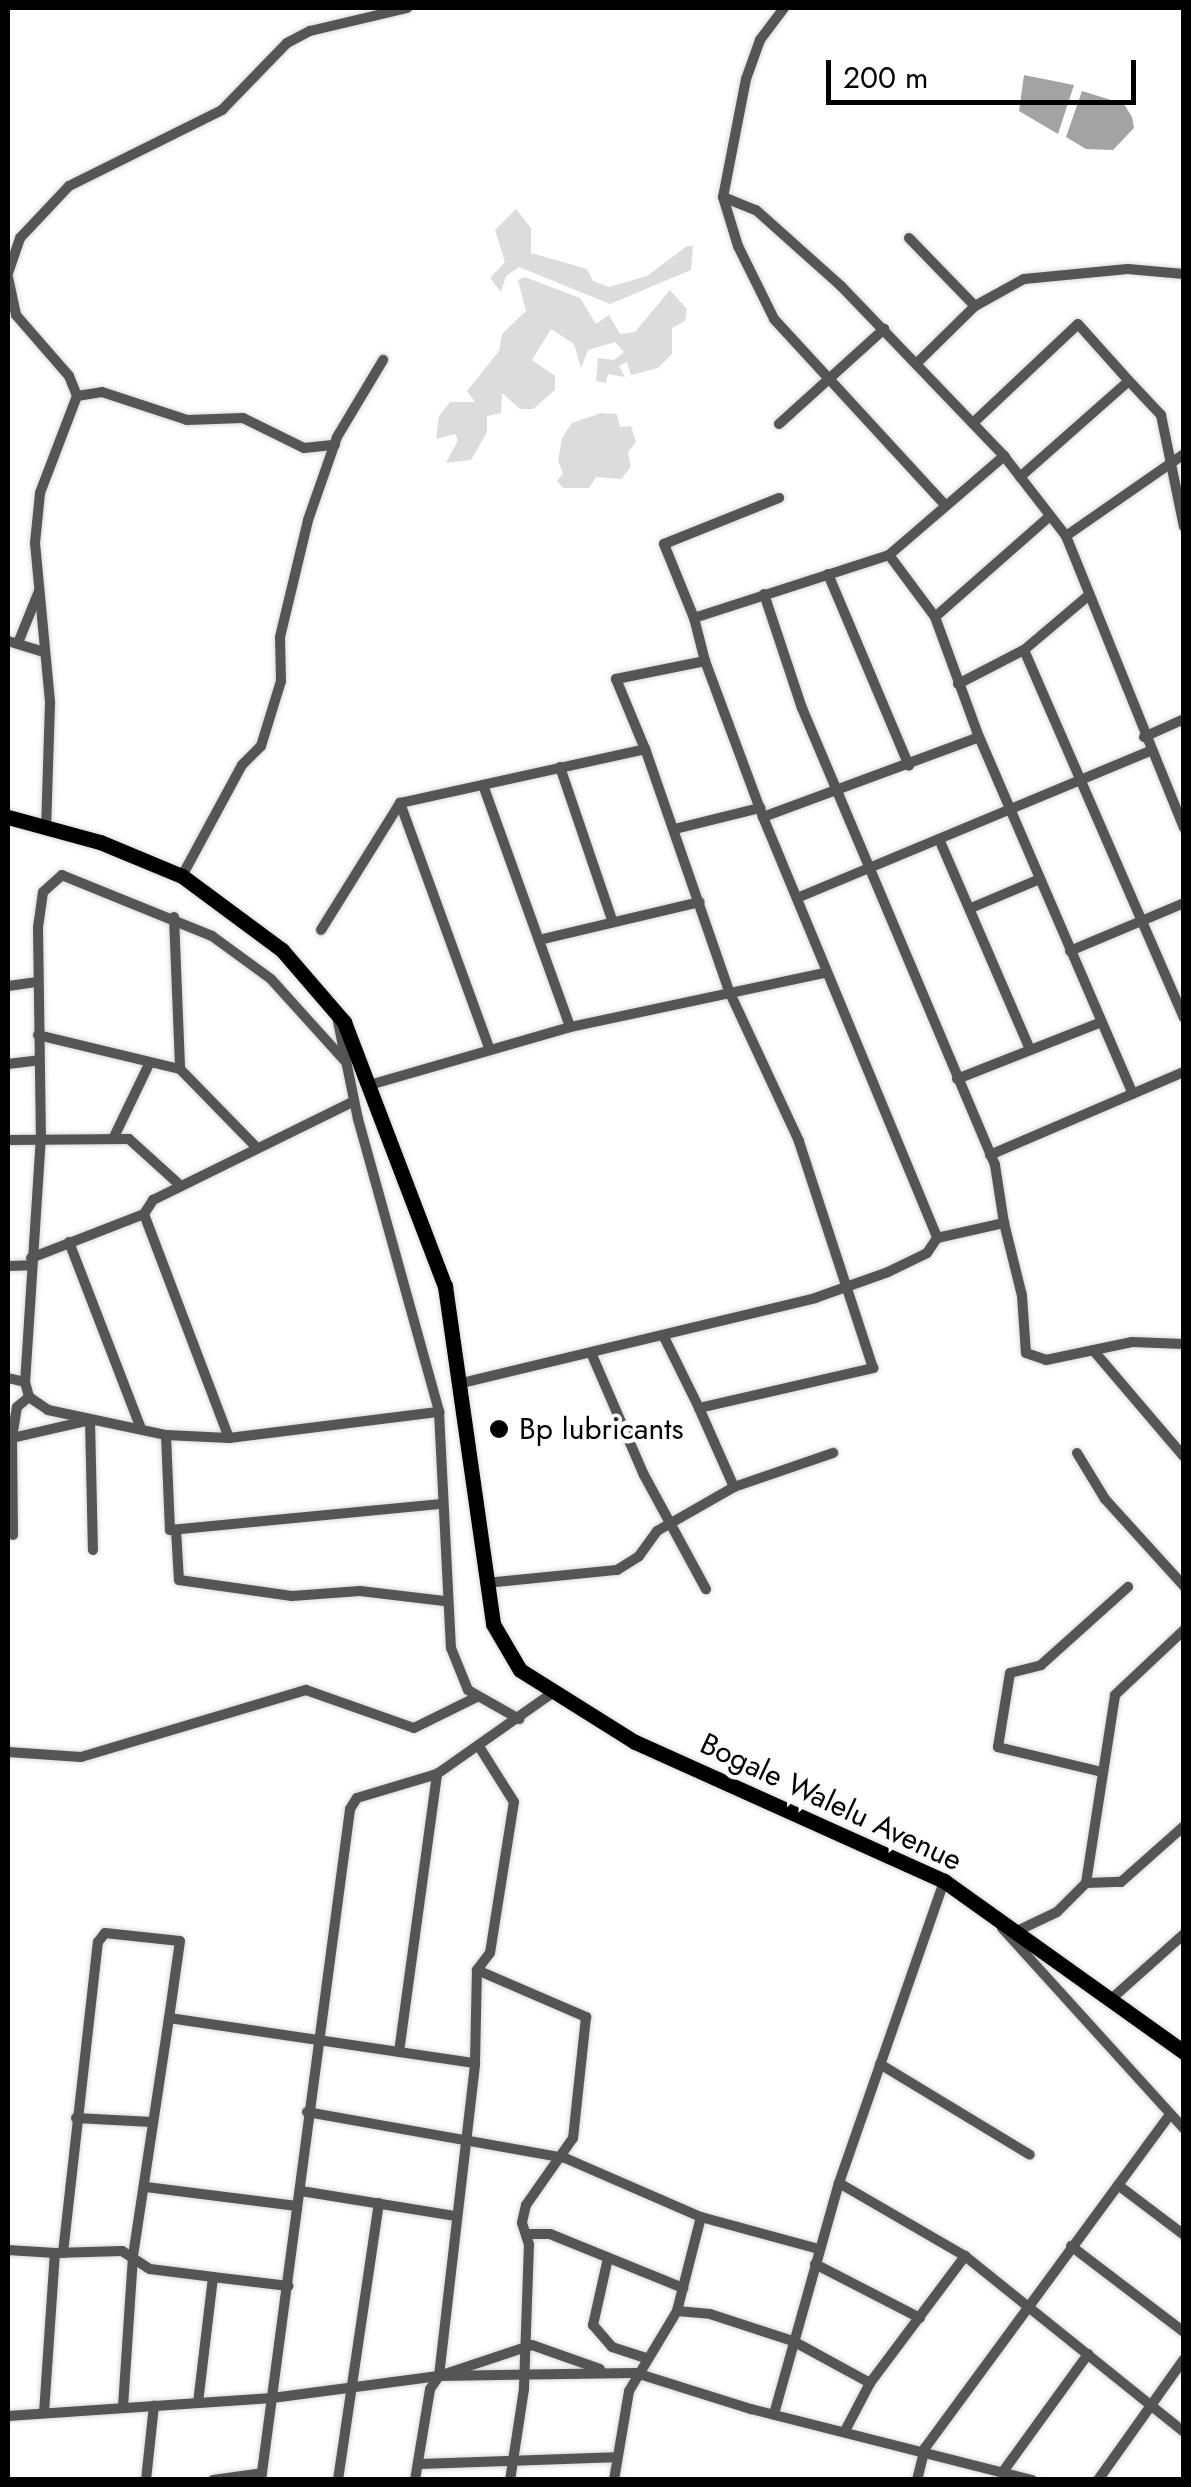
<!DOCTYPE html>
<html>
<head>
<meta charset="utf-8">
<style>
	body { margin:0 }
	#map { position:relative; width:1191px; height:2487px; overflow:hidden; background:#fff; font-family:Jost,sans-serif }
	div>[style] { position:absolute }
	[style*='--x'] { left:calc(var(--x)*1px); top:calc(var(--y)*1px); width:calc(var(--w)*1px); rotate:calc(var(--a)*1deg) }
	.green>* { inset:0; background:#dcdcdc }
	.water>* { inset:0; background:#a3a3a3 }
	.roads { filter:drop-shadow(0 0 2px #dbdbdb) drop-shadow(0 0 2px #dbdbdb) }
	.minor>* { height:10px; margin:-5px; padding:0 5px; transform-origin:5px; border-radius:5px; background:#555 }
	.trunk>* { height:15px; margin:-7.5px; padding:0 7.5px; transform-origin:7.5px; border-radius:7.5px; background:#000 }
	.dots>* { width:28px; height:28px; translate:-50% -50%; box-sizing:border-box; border:5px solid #fff; border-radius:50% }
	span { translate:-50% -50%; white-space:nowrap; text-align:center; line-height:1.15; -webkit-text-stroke:9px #fff; paint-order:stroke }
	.poi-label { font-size:30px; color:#000 }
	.left { translate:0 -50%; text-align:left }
	.street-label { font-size:30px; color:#000 }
	.frame { position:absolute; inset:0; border:10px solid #000; pointer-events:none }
	.scale { position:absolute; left:826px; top:60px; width:310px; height:45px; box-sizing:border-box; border:5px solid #000; border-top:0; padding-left:12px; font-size:30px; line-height:35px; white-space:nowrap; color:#000; -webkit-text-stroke:8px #fff; paint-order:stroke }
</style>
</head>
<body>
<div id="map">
	<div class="green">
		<div style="clip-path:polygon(516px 209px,531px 228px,531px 253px,587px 269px,593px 281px,609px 287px,647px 276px,687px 246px,693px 246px,691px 270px,610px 304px,519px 267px,506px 276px,501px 292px,490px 278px,505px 262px,495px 230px)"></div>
		<div style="clip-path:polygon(525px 277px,580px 298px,596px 324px,609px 315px,620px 334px,635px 332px,670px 290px,687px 309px,685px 321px,672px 328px,672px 354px,658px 368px,631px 375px,627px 362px,619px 366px,625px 377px,608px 374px,606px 383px,596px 381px,598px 358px,614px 360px,624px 352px,615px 342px,588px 350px,581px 368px,574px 344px,551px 329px,532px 360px,555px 376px,555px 390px,533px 409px,520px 409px,502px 393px,501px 413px,487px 416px,487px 432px,471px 460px,446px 463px,458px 440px,455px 434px,436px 439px,439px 416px,450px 402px,475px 402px,467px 391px,499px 351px,502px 334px,526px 311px,518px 280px)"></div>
		<div style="clip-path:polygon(601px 413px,617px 414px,620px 427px,631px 426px,636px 442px,628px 452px,631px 467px,621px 479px,596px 477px,589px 488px,563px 488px,557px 481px,563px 473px,558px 461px,562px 438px,572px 423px)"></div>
	</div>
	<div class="water">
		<div style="clip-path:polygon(1024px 75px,1074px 85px,1058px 134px,1019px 111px)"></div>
		<div style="clip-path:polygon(1082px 91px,1124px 104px,1132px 117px,1134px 128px,1113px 150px,1086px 149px,1066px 137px)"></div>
	</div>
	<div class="roads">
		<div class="minor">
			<div style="--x:784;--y:8;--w:40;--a:127"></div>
			<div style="--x:760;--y:40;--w:41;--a:109.7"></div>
			<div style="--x:746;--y:79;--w:120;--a:101"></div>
			<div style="--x:723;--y:197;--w:35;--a:22"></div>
			<div style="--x:756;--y:210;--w:114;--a:41.8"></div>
			<div style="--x:841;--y:286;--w:236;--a:46.2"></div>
			<div style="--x:1004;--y:456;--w:101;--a:52.2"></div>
			<div style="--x:1066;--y:536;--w:315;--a:68"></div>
			<div style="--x:723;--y:197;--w:51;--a:73"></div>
			<div style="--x:738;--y:246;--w:81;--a:63.7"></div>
			<div style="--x:774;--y:319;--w:253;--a:47.4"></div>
			<div style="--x:909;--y:238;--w:95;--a:45.9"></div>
			<div style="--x:8;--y:273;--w:37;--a:-71"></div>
			<div style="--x:20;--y:238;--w:71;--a:-46.7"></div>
			<div style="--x:69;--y:186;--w:171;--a:-26.4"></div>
			<div style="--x:222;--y:110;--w:93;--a:-45.9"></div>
			<div style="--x:287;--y:43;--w:26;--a:-28"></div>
			<div style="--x:310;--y:31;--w:100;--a:-13.3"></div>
			<div style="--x:8;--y:277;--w:39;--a:78"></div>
			<div style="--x:16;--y:315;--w:81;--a:49"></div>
			<div style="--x:69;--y:376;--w:22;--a:68"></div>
			<div style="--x:77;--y:396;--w:104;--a:110.9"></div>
			<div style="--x:40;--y:493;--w:50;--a:95.7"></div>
			<div style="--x:35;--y:543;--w:161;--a:84.6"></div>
			<div style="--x:50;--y:703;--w:124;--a:91.8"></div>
			<div style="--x:917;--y:363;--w:81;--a:-44.5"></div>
			<div style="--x:975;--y:306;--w:56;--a:-28.9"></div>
			<div style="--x:1024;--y:279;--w:104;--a:-5.5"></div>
			<div style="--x:1128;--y:269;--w:56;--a:5.1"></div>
			<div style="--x:77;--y:396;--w:25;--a:-9"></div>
			<div style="--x:102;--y:392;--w:89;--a:18.2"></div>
			<div style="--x:187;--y:420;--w:56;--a:-2"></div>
			<div style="--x:243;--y:418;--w:68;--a:26.2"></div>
			<div style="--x:304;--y:448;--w:31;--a:-6"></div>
			<div style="--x:973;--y:423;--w:144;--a:-43.3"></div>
			<div style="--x:1078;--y:324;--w:76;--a:48.2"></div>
			<div style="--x:779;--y:424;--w:142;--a:-42.1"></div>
			<div style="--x:1020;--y:477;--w:145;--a:-41.4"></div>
			<div style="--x:1129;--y:381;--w:47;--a:46.7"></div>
			<div style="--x:1161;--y:415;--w:114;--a:78.4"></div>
			<div style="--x:1066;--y:536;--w:144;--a:-34.8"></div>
			<div style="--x:889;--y:555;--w:77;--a:53.4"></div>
			<div style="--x:935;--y:617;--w:122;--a:69.9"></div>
			<div style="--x:977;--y:732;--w:394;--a:66.7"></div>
			<div style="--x:828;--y:574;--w:208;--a:67.1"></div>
			<div style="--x:764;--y:594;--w:120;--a:71.6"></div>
			<div style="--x:802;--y:708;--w:496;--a:67.1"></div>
			<div style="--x:995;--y:1165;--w:59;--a:81.2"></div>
			<div style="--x:935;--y:617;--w:153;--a:-41.3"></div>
			<div style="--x:694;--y:618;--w:80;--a:-112.1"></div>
			<div style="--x:664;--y:544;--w:124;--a:-21.8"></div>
			<div style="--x:8;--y:641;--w:38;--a:17"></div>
			<div style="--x:18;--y:643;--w:56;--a:-68"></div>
			<div style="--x:1024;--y:650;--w:401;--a:66.5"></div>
			<div style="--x:705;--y:661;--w:166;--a:69.6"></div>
			<div style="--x:763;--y:817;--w:230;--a:-20.3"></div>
			<div style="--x:958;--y:684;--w:74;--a:-27.3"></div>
			<div style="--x:1024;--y:650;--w:85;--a:-40.2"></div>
			<div style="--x:1144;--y:737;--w:44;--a:-24.2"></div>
			<div style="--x:560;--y:767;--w:162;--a:71.2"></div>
			<div style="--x:483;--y:785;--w:257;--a:70.2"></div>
			<div style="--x:400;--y:803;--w:261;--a:70"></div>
			<div style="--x:763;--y:817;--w:456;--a:67.5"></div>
			<div style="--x:937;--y:1238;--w:69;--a:-12.6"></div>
			<div style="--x:1004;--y:1223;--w:75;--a:76.1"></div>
			<div style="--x:1022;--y:1296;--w:57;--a:86"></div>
			<div style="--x:1026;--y:1353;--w:21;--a:19"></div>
			<div style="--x:1046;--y:1360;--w:88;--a:-11.8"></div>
			<div style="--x:1132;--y:1342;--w:52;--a:2.2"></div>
			<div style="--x:675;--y:829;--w:88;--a:-13.9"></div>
			<div style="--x:939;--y:839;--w:229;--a:66.6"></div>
			<div style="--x:182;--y:876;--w:126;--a:-61.6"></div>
			<div style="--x:242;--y:765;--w:27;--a:-45"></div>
			<div style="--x:261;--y:746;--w:68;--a:-72.9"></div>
			<div style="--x:281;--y:681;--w:44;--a:-91.3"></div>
			<div style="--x:280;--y:637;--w:120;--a:-76.5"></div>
			<div style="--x:308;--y:520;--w:88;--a:-70.7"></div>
			<div style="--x:337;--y:437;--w:90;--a:-59.1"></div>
			<div style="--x:797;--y:898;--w:382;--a:-22.6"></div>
			<div style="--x:971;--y:908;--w:75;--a:-22.8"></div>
			<div style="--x:174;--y:917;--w:152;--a:87.7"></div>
			<div style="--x:321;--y:930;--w:150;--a:-58.1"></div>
			<div style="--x:400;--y:803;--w:251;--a:-12.4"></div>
			<div style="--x:645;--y:749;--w:76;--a:-112.5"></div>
			<div style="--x:616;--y:679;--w:91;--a:-11.4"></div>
			<div style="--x:705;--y:661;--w:44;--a:-104.3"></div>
			<div style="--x:694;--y:618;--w:205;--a:-17.9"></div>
			<div style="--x:889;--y:555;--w:152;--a:-40.7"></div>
			<div style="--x:539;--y:940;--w:165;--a:-13.3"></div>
			<div style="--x:1070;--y:951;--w:124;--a:-22.8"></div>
			<div style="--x:8;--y:986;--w:30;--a:-8"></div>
			<div style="--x:336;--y:1012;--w:109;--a:78.4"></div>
			<div style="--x:358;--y:1119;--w:304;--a:74.5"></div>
			<div style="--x:439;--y:1412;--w:236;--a:87.1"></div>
			<div style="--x:451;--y:1648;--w:45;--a:68"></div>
			<div style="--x:468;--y:1690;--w:59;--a:29.6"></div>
			<div style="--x:38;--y:1035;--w:146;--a:13.5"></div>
			<div style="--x:180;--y:1069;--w:110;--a:45.7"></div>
			<div style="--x:345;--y:1061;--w:110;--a:-132.1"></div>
			<div style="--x:271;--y:979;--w:73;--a:-143.9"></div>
			<div style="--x:212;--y:936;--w:162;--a:-157.9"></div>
			<div style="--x:62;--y:875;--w:25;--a:138"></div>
			<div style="--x:43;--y:892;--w:35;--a:98"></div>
			<div style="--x:38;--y:927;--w:209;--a:89.2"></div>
			<div style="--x:41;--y:1136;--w:247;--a:93.7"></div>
			<div style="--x:25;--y:1382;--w:16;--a:75"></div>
			<div style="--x:29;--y:1397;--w:23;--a:34"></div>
			<div style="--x:48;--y:1410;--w:121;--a:12"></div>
			<div style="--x:166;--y:1435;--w:63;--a:2.7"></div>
			<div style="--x:229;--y:1438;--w:212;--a:-7.1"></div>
			<div style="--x:8;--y:1064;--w:31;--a:-7"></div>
			<div style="--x:957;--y:1079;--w:153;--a:-21.5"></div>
			<div style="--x:373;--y:1084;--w:205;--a:-16.1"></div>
			<div style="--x:570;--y:1027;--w:259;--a:-12"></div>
			<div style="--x:113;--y:1139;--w:85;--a:-64.3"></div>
			<div style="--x:8;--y:1140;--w:121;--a:-0.5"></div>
			<div style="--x:129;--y:1139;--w:70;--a:42.1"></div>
			<div style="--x:990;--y:1155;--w:211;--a:-23.2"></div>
			<div style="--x:69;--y:1242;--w:200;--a:68.9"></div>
			<div style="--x:31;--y:1258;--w:121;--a:-21.3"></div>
			<div style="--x:8;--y:1266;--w:23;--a:-2"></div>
			<div style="--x:663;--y:1335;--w:81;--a:63.7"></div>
			<div style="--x:1093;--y:1350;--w:140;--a:49.6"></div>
			<div style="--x:592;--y:1355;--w:131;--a:66.6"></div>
			<div style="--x:644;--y:1475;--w:130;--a:61.5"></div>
			<div style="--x:8;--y:1378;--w:17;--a:13"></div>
			<div style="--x:462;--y:1383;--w:363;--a:-13.5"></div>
			<div style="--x:815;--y:1298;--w:77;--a:-19.6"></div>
			<div style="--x:888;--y:1272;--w:43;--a:-26"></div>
			<div style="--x:927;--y:1253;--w:18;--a:-56"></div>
			<div style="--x:166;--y:1435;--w:95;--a:87.6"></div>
			<div style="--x:170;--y:1530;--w:273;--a:-5.5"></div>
			<div style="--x:12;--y:1438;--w:80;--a:-13"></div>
			<div style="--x:90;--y:1420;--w:130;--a:88.7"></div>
			<div style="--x:229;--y:1438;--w:240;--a:-110.8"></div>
			<div style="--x:144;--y:1214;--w:17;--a:-57"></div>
			<div style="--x:153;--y:1200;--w:224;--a:-26.2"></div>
			<div style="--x:1077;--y:1453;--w:54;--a:58.7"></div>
			<div style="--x:1105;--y:1499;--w:118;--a:47.8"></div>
			<div style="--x:734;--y:1487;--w:105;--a:-19"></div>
			<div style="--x:176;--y:1530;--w:50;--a:86.6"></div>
			<div style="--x:179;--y:1580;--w:114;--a:8.1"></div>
			<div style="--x:292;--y:1596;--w:68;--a:-4.2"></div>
			<div style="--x:360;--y:1591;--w:85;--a:6.8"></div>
			<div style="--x:13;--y:1535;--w:97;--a:-90.6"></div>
			<div style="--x:12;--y:1438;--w:31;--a:-81"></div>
			<div style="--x:17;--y:1407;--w:16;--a:-40"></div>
			<div style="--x:486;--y:1583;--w:132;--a:-5.7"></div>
			<div style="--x:617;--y:1570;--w:26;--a:-32"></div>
			<div style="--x:639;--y:1556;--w:31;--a:-54"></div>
			<div style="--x:657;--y:1531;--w:89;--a:-29.7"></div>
			<div style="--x:734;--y:1487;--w:86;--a:-113.9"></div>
			<div style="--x:699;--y:1408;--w:179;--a:-12.9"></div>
			<div style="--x:873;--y:1368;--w:239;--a:-108.1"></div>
			<div style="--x:799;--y:1141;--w:166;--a:-115"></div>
			<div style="--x:729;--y:991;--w:256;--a:-109.1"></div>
			<div style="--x:8;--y:1752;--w:73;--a:3.9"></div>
			<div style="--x:81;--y:1757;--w:235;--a:-16.6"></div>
			<div style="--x:306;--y:1690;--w:114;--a:19.4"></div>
			<div style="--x:414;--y:1728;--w:70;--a:-26.2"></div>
			<div style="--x:1102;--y:1772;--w:107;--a:-166.5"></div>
			<div style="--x:998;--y:1747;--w:75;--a:-80.8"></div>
			<div style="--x:1010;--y:1673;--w:32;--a:-14"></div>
			<div style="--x:1041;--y:1665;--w:117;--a:-41.9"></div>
			<div style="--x:1086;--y:1883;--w:190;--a:-81.2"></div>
			<div style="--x:1115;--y:1695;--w:95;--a:-43.3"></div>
			<div style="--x:1002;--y:1928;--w:271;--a:47.8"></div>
			<div style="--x:1017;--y:1931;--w:44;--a:-25.4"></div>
			<div style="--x:1057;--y:1912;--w:41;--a:-45"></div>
			<div style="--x:1086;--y:1883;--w:35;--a:-2"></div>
			<div style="--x:1121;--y:1882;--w:84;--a:-41.6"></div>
			<div style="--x:477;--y:1970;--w:119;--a:23.3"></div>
			<div style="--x:586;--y:2017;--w:122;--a:96.1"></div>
			<div style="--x:573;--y:2138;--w:82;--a:125"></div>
			<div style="--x:526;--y:2205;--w:18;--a:103"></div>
			<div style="--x:522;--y:2223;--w:22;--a:72"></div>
			<div style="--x:529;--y:2244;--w:145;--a:92"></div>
			<div style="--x:524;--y:2389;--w:92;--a:98.7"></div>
			<div style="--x:1109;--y:2001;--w:101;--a:-41.8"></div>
			<div style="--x:399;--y:2052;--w:281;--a:-82.2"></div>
			<div style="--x:880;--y:2064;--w:175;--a:31.2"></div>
			<div style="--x:307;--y:2112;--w:262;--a:10.1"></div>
			<div style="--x:565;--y:2158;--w:148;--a:23.5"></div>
			<div style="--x:701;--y:2217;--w:122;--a:15.2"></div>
			<div style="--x:76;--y:2118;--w:76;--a:3"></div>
			<div style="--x:839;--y:2183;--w:146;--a:30.1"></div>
			<div style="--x:965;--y:2256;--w:281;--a:38.8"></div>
			<div style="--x:1118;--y:2185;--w:83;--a:37.1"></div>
			<div style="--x:146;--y:2187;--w:152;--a:7.2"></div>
			<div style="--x:301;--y:2191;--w:157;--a:9.2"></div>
			<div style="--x:526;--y:2234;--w:24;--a:0"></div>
			<div style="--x:550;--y:2234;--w:144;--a:22.1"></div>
			<div style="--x:1071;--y:2246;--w:142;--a:37.3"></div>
			<div style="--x:8;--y:2250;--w:47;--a:3.7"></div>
			<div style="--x:63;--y:2253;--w:313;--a:-83.6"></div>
			<div style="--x:98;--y:1942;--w:11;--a:-52"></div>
			<div style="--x:105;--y:1933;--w:75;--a:6.1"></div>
			<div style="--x:180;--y:1941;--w:78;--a:98.1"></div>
			<div style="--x:169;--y:2018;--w:309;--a:8.4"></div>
			<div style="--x:608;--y:2258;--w:69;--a:102.6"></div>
			<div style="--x:593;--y:2325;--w:29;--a:49"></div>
			<div style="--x:612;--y:2347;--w:36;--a:18"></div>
			<div style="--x:815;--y:2264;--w:118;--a:27.2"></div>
			<div style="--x:677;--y:2311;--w:33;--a:5"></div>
			<div style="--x:710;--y:2314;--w:87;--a:18"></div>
			<div style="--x:793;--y:2341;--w:88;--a:28.6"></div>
			<div style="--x:439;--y:2376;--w:315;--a:-83.4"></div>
			<div style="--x:475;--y:2063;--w:93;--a:-88.8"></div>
			<div style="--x:477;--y:1970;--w:21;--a:-53"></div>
			<div style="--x:490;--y:1953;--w:153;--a:-81"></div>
			<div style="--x:514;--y:1802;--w:64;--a:-122.2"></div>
			<div style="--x:198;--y:2403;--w:127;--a:-83.2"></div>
			<div style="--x:213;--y:2277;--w:76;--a:6.8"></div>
			<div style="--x:123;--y:2407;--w:151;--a:-86.2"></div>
			<div style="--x:133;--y:2256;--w:241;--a:-81.4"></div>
			<div style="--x:44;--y:2413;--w:160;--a:-86.1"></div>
			<div style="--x:55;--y:2253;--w:67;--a:-1.7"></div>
			<div style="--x:122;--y:2251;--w:33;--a:33"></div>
			<div style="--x:150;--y:2269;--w:64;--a:7.2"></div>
			<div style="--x:774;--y:2414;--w:240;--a:-74.3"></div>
			<div style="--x:839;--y:2183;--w:320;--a:-70.8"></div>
			<div style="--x:8;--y:2416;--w:265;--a:-3.9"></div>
			<div style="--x:272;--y:2398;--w:168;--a:-7.5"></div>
			<div style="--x:439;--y:2376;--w:197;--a:-0.9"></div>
			<div style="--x:636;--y:2373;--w:121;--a:17.4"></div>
			<div style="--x:751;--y:2409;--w:290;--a:14.2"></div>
			<div style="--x:846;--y:2429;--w:52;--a:-62.4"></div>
			<div style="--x:870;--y:2383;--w:159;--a:-53.2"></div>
			<div style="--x:418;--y:2464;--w:199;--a:-2"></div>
			<div style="--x:1002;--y:2473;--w:147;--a:-54.1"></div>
			<div style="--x:146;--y:2480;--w:75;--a:-83.9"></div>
			<div style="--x:213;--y:2480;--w:49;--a:-8.1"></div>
			<div style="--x:261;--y:2480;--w:677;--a:-82.44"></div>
			<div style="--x:350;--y:1809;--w:13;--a:-58"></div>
			<div style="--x:357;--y:1798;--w:84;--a:-16.7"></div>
			<div style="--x:437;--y:1774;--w:139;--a:-35.1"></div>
			<div style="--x:338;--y:2480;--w:280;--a:-81.6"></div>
			<div style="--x:415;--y:2480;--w:92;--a:-80.6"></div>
			<div style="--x:430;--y:2389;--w:16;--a:-55"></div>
			<div style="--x:439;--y:2376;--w:98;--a:-18.4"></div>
			<div style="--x:532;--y:2345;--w:72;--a:19.4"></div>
			<div style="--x:614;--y:2480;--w:90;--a:-80.4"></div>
			<div style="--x:629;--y:2391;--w:93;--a:-59"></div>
			<div style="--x:677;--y:2311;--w:97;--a:-75.7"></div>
			<div style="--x:917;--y:2480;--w:33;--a:-76"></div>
			<div style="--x:925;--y:2448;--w:411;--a:-53.7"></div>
			<div style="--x:1098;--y:2480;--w:148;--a:-54.6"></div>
		</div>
		<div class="trunk">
			<div style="--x:8;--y:817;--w:95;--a:15.2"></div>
			<div style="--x:100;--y:842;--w:89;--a:22.5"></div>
			<div style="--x:182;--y:876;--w:124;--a:36.5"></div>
			<div style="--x:282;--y:950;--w:95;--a:49.3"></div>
			<div style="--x:344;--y:1022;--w:283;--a:69.1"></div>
			<div style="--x:445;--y:1286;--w:341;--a:81.9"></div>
			<div style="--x:493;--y:1624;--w:53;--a:59.6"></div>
			<div style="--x:520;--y:1670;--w:136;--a:32.1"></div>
			<div style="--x:635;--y:1742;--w:339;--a:24.2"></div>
			<div style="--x:944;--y:1881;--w:295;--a:35.5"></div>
		</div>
	</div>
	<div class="dots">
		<div style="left:499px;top:1429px;background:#000"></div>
	</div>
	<div class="poi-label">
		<span class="left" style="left:519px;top:1429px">Bp lubricants</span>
	</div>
	<div class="street-label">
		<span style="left:831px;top:1802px;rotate:25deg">Bogale Walelu Avenue</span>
	</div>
	<div class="frame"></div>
	<div class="scale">200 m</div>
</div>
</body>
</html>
